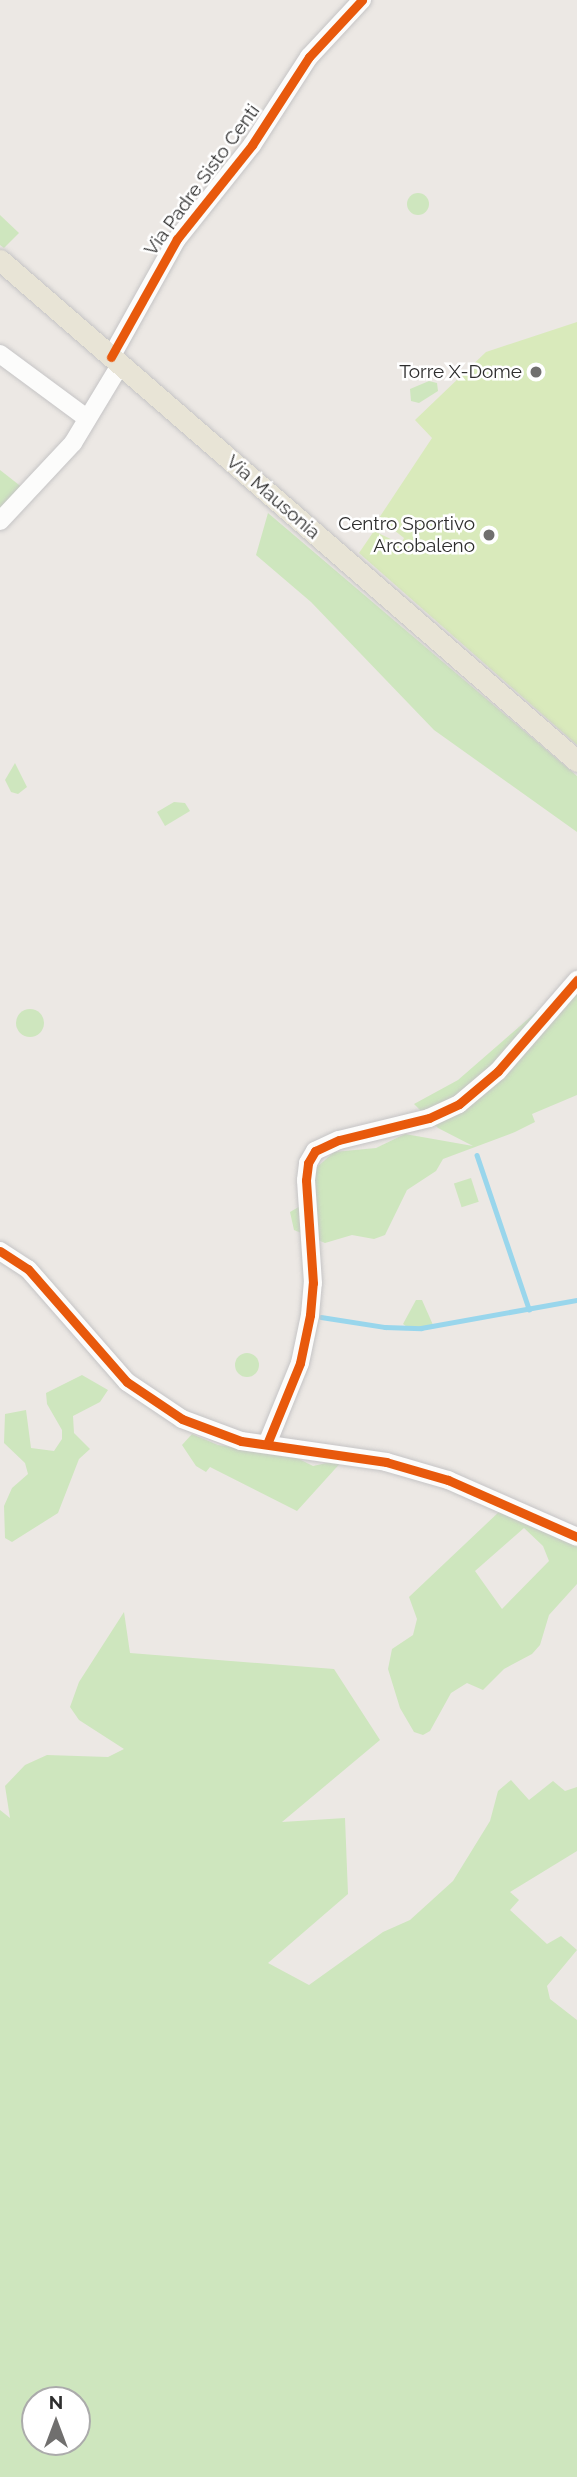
<!DOCTYPE html>
<html>
<head>
<meta charset="utf-8">
<style>
	body { margin:0 }
	#map { position:relative; width:577px; height:2477px; overflow:hidden; background:#ece8e4; font-family:Raleway,sans-serif }
	div>[style] { position:absolute }
	[style*='--x'] { left:calc(var(--x)*1px); top:calc(var(--y)*1px); width:calc(var(--w)*1px); rotate:calc(var(--a)*1deg) }
	.green>* { inset:0; background:#cee6be; transform-origin:0 0 }
	.round { border-radius:50% }
	.pitch>* { inset:0; background:#d9eabb }
	.stream>* { height:4.5px; margin:-2.25px; padding:0 2.25px; transform-origin:2.25px; border-radius:2.25px; background:#99d6ec }
	.roads { filter:drop-shadow(0 0 2px #c5c4c5) drop-shadow(0 0 2px #c5c4c5) }
	.minor>* { height:18px; margin:-9px; padding:0 9px; transform-origin:9px; border-radius:9px; background:#fcfcfb }
	.major>* { height:21px; margin:-10.5px; padding:0 10.5px; transform-origin:10.5px; border-radius:10.5px; background:#e8e4d6 }
	.cycleway>* { height:9px; margin:-4.5px; padding:0 4.5px; transform-origin:4.5px; border-radius:4.5px; background:#e8590c }
	.dots>* { width:19px; height:19px; translate:-50% -50%; box-sizing:border-box; border:4px solid #fff; border-radius:50% }
	span { translate:-50% -50%; white-space:nowrap; text-align:center; line-height:1.15; -webkit-text-stroke:5px #fff; paint-order:stroke }
	.street-label { font-size:19px; color:#2e2e2e }
	.poi-label { font-size:19px; color:#2e2e2e }
	.right { translate:-100% -50%; text-align:right }
	.north { position:absolute; left:21px; top:2386px; width:70px; height:70px; box-sizing:border-box; background:#fff; border:2px solid #ababab; border-radius:50%; rotate:0deg; font-size:19px; font-weight:700; line-height:28px; text-align:center; color:#2e2e2e }
	.north::after { content:''; display:block; margin:auto; width:24px; height:32px; background:#706f6e; clip-path:polygon(50% 0,100% 100%,50% 72%,0 100%) }
</style>
</head>
<body>
<div id="map">
	<div class="green">
		<div class="round" style="left:407px;top:193px;width:22px;height:22px"></div>
		<div style="clip-path:polygon(0 215px,19px 233px,4px 248px,0 245px)"></div>
		<div style="clip-path:polygon(429px 381px,437px 383px,438px 391px,419px 403px,411px 401px,410px 389px)"></div>
		<div style="clip-path:polygon(0 470px,23px 488px,0 511px)"></div>
		<div style="clip-path:polygon(268px 513px,577px 776px,577px 832px,434px 730px,311px 602px,256px 555px)"></div>
		<div style="clip-path:polygon(15px 763px,27px 787px,18px 794px,11px 792px,5px 780px)"></div>
		<div style="clip-path:polygon(174px 802px,185px 803px,190px 811px,165px 826px,157px 812px)"></div>
		<div style="clip-path:polygon(573px 980px,577px 984px,577px 1095px,532px 1114px,535px 1122px,515px 1132px,443px 1159px,436px 1171px,407px 1190px,385px 1235px,374px 1239px,352px 1235px,325px 1243px,294px 1230px,290px 1212px,309px 1201px,316px 1168px,334px 1152px,376px 1148px,405px 1134px,473px 1146px,438px 1128px,414px 1104px,458px 1080px)"></div>
		<div class="round" style="left:16px;top:1009px;width:28px;height:28px"></div>
		<div style="left:471px;top:1178px;width:25px;height:18px;rotate:72deg"></div>
		<div style="clip-path:polygon(416px 1300px,422px 1300px,433px 1325px,410px 1329px,403px 1324px)"></div>
		<div class="round" style="left:235px;top:1353px;width:24px;height:24px"></div>
		<div style="clip-path:polygon(82px 1375px,108px 1390px,100px 1402px,73px 1416px,74px 1433px,90px 1449px,79px 1459px,58px 1513px,12px 1542px,5px 1538px,4px 1506px,12px 1488px,28px 1474px,25px 1463px,4px 1443px,5px 1414px,26px 1410px,31px 1448px,54px 1451px,62px 1439px,62px 1430px,47px 1404px,46px 1393px)"></div>
		<div style="clip-path:polygon(192px 1434px,218px 1445px,293px 1456px,313px 1466px,344px 1459px,297px 1511px,210px 1467px,206px 1472px,196px 1466px,182px 1445px)"></div>
		<div style="clip-path:polygon(evenodd,502px 1509px,577px 1539px,577px 1584px,549px 1615px,540px 1645px,532px 1654px,504px 1669px,483px 1690px,467px 1683px,451px 1693px,430px 1731px,423px 1735px,414px 1732px,400px 1708px,388px 1669px,392px 1649px,413px 1635px,417px 1619px,409px 1597px,502px 1509px,524px 1528px,543px 1546px,549px 1561px,502px 1609px,475px 1571px,524px 1528px)"></div>
		<div style="clip-path:polygon(evenodd,124px 1612px,130px 1653px,334px 1669px,380px 1740px,282px 1822px,345px 1818px,348px 1894px,268px 1963px,309px 1985px,383px 1932px,410px 1920px,453px 1881px,490px 1821px,498px 1791px,511px 1780px,529px 1800px,553px 1781px,565px 1791px,577px 1787px,577px 1851px,510px 1892px,519px 1900px,510px 1910px,547px 1944px,561px 1936px,577px 1950px,547px 1986px,550px 1999px,577px 2020px,577px 2477px,0 2477px,0 1810px,10px 1818px,5px 1786px,25px 1765px,47px 1755px,108px 1757px,124px 1749px,79px 1720px,70px 1707px,79px 1682px,124px 1612px,77px 2400px,77px 2442px,35px 2442px,35px 2400px,77px 2400px)"></div>
	</div>
	<div class="pitch">
		<div style="clip-path:polygon(577px 322px,577px 745px,359px 553px,374px 531px,401px 544px,404px 538px,379px 518px,432px 438px,415px 420px,486px 352px)"></div>
	</div>
	<div class="stream">
		<div style="--x:477;--y:1155;--w:163;--a:71.3"></div>
		<div style="--x:321;--y:1317;--w:65;--a:8.9"></div>
		<div style="--x:385;--y:1327;--w:36;--a:2"></div>
		<div style="--x:421;--y:1328;--w:158;--a:-10.2"></div>
	</div>
	<div class="roads">
		<div class="minor">
			<div style="--x:0;--y:354;--w:106;--a:36.5"></div>
			<div style="--x:111;--y:357;--w:135;--a:-60.8"></div>
			<div style="--x:177;--y:239;--w:120;--a:-51.4"></div>
			<div style="--x:252;--y:145;--w:105;--a:-57.1"></div>
			<div style="--x:309;--y:57;--w:78;--a:-47.1"></div>
			<div style="--x:0;--y:521;--w:107;--a:-46.9"></div>
			<div style="--x:73;--y:443;--w:91;--a:-58.9"></div>
			<div style="--x:0;--y:1251;--w:33;--a:33"></div>
			<div style="--x:28;--y:1269;--w:150;--a:48.8"></div>
			<div style="--x:127;--y:1382;--w:66;--a:33.9"></div>
			<div style="--x:182;--y:1419;--w:63;--a:20.4"></div>
			<div style="--x:241;--y:1441;--w:147;--a:8.2"></div>
			<div style="--x:386;--y:1462;--w:65;--a:16.2"></div>
			<div style="--x:448;--y:1480;--w:141;--a:23.8"></div>
			<div style="--x:267;--y:1444;--w:87;--a:-67.8"></div>
			<div style="--x:300;--y:1363;--w:49;--a:-78.2"></div>
			<div style="--x:310;--y:1315;--w:32;--a:-85"></div>
			<div style="--x:313;--y:1283;--w:103;--a:-93.9"></div>
			<div style="--x:306;--y:1180;--w:17;--a:-83"></div>
			<div style="--x:308;--y:1163;--w:14;--a:-60"></div>
			<div style="--x:315;--y:1151;--w:26;--a:-25"></div>
			<div style="--x:339;--y:1140;--w:93;--a:-13.7"></div>
			<div style="--x:429;--y:1118;--w:33;--a:-25"></div>
			<div style="--x:459;--y:1104;--w:51;--a:-40.2"></div>
			<div style="--x:498;--y:1071;--w:121;--a:-49"></div>
		</div>
		<div class="major">
			<div style="--x:0;--y:260;--w:764;--a:40.97"></div>
		</div>
	</div>
	<div class="cycleway">
		<div style="--x:111;--y:357;--w:135;--a:-60.8"></div>
		<div style="--x:177;--y:239;--w:120;--a:-51.4"></div>
		<div style="--x:252;--y:145;--w:105;--a:-57.1"></div>
		<div style="--x:309;--y:57;--w:78;--a:-47.1"></div>
		<div style="--x:0;--y:1251;--w:33;--a:33"></div>
		<div style="--x:28;--y:1269;--w:150;--a:48.8"></div>
		<div style="--x:127;--y:1382;--w:66;--a:33.9"></div>
		<div style="--x:182;--y:1419;--w:63;--a:20.4"></div>
		<div style="--x:241;--y:1441;--w:147;--a:8.2"></div>
		<div style="--x:386;--y:1462;--w:65;--a:16.2"></div>
		<div style="--x:448;--y:1480;--w:141;--a:23.8"></div>
		<div style="--x:267;--y:1444;--w:87;--a:-67.8"></div>
		<div style="--x:300;--y:1363;--w:49;--a:-78.2"></div>
		<div style="--x:310;--y:1315;--w:32;--a:-85"></div>
		<div style="--x:313;--y:1283;--w:103;--a:-93.9"></div>
		<div style="--x:306;--y:1180;--w:17;--a:-83"></div>
		<div style="--x:308;--y:1163;--w:14;--a:-60"></div>
		<div style="--x:315;--y:1151;--w:26;--a:-25"></div>
		<div style="--x:339;--y:1140;--w:93;--a:-13.7"></div>
		<div style="--x:429;--y:1118;--w:33;--a:-25"></div>
		<div style="--x:459;--y:1104;--w:51;--a:-40.2"></div>
		<div style="--x:498;--y:1071;--w:121;--a:-49"></div>
	</div>
	<div class="dots">
		<div style="left:536px;top:372px;background:#706f6e"></div>
		<div style="left:489px;top:535px;background:#706f6e"></div>
	</div>
	<div class="street-label">
		<span style="left:202px;top:180px;rotate:-54deg">Via Padre Sisto Centi</span>
		<span style="left:273px;top:497px;rotate:41deg">Via Mausonia</span>
	</div>
	<div class="poi-label">
		<span class="right" style="left:522px;top:372px">Torre X-Dome</span>
		<span class="right" style="left:475px;top:535px">Centro Sportivo<br>Arcobaleno</span>
	</div>
	<div class="north">N</div>
</div>
</body>
</html>
